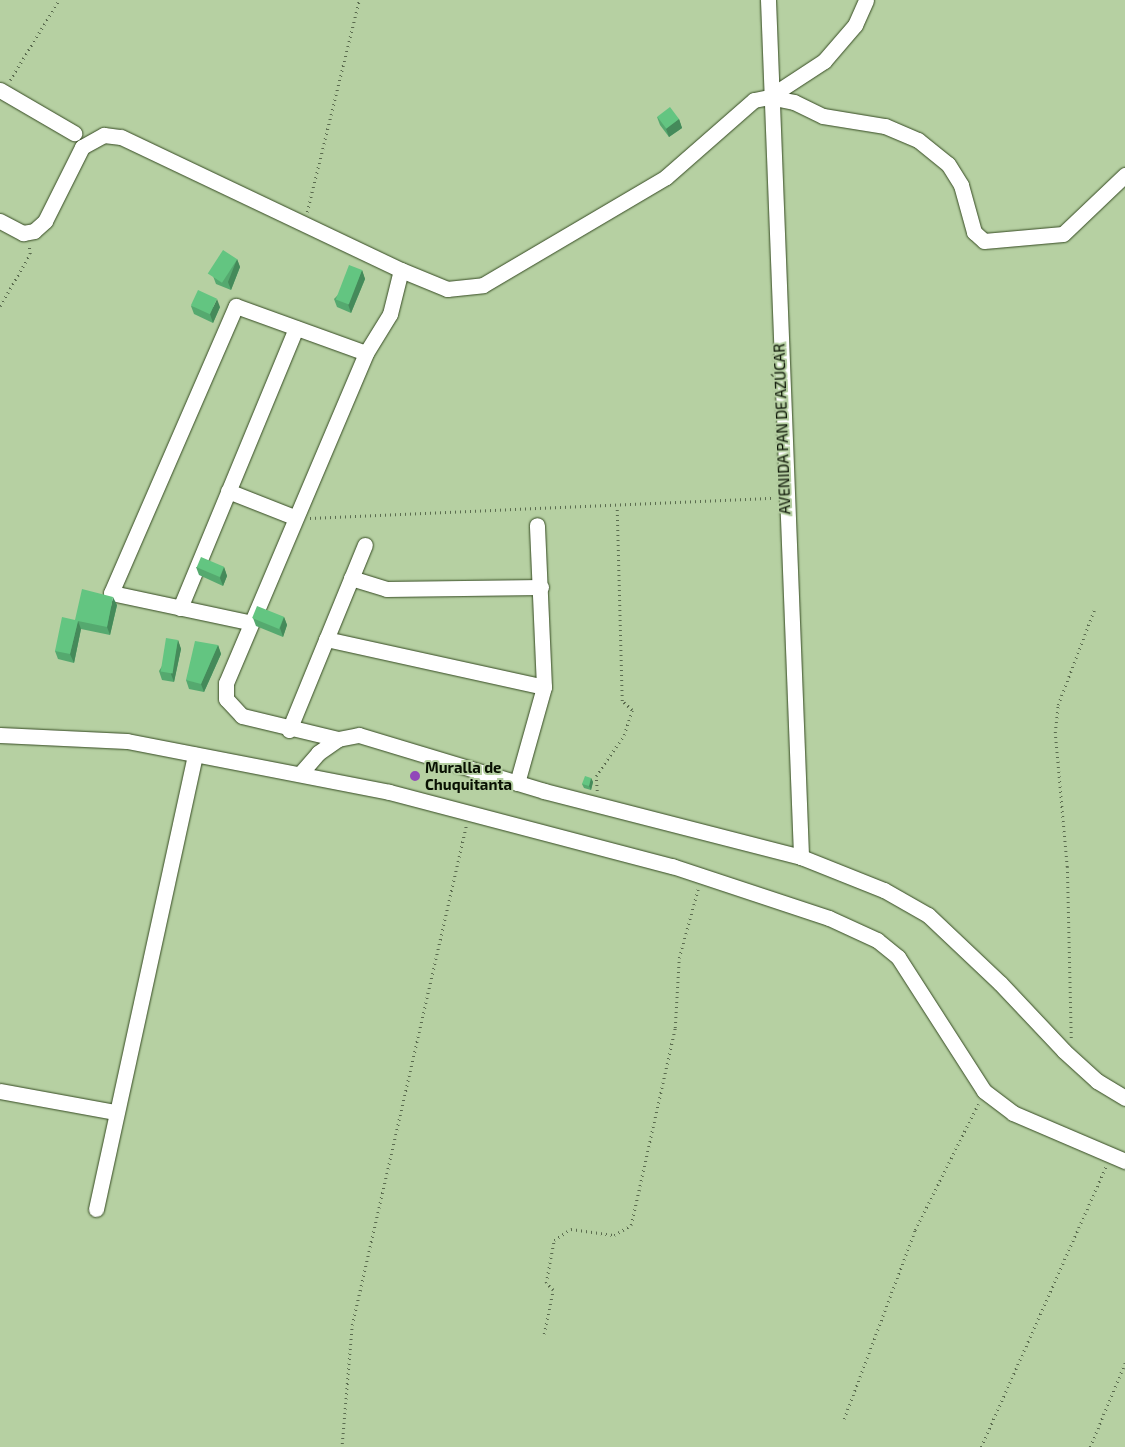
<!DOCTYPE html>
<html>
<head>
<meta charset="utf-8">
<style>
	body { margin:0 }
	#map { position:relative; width:1125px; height:1447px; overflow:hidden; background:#b6d0a2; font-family:"Exo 2",sans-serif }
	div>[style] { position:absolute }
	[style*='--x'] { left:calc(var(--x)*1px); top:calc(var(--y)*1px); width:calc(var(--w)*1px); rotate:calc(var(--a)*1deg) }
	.path>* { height:2.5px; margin-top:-1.25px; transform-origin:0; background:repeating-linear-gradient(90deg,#5b6c4f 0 1px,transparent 0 5px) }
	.roads { filter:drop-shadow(0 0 1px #354a22) drop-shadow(0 0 1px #354a22) }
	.minor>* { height:15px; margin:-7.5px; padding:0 7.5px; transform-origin:7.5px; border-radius:7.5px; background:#fff }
	.wall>* { inset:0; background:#55a96f }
	.shaded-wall>* { inset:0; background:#458a5a }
	.building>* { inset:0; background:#63c581; transform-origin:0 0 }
	.dots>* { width:14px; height:14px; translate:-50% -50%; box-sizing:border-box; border:2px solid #b6d0a2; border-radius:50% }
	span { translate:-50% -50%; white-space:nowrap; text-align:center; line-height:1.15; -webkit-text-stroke:4px #b6d0a2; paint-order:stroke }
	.street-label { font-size:15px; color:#081002 }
	.poi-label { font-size:15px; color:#081002; font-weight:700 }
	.left { translate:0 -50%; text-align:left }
</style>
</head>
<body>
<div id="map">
	<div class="path">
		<div style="--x:10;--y:80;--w:94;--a:-58.5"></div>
		<div style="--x:307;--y:212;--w:218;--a:-76.2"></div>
		<div style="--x:0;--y:306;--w:60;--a:-60"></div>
		<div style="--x:30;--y:254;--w:8;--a:-97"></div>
		<div style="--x:310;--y:518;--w:464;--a:-2.5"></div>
		<div style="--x:597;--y:791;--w:15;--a:-94"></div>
		<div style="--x:596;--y:776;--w:50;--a:-55.7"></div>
		<div style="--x:624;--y:735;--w:26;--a:-72"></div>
		<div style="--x:632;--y:710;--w:13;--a:-138"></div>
		<div style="--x:622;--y:701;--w:195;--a:-91.5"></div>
		<div style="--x:1071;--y:1038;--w:171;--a:-91.3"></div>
		<div style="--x:1067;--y:867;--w:135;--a:-95.1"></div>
		<div style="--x:1055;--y:733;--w:28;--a:-84"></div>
		<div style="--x:1058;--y:705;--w:102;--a:-69.2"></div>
		<div style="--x:544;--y:1334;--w:45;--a:-78.4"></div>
		<div style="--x:553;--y:1290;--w:10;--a:-135"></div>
		<div style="--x:546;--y:1283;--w:44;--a:-79.5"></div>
		<div style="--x:554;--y:1240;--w:20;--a:-33"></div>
		<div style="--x:571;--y:1229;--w:43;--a:7.9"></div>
		<div style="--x:614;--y:1235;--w:20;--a:-30"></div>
		<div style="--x:631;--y:1225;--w:202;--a:-77.4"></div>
		<div style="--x:675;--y:1028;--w:70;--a:-86.7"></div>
		<div style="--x:679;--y:958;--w:72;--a:-74.6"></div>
		<div style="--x:844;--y:1419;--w:202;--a:-69.4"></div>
		<div style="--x:915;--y:1230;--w:141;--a:-63.4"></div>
		<div style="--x:342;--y:1444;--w:119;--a:-85.2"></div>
		<div style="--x:352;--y:1325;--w:512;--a:-77.13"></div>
		<div style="--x:981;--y:1447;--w:308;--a:-66"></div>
		<div style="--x:1090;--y:1447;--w:91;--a:-67.4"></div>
	</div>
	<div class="roads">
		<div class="minor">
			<div style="--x:768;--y:0;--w:858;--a:87.79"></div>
			<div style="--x:0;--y:90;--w:86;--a:30.2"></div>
			<div style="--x:769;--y:97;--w:25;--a:11"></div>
			<div style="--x:794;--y:102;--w:32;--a:26"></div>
			<div style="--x:823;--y:116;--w:63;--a:9.2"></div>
			<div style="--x:885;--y:126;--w:36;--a:23"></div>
			<div style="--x:918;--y:140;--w:38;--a:39"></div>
			<div style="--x:948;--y:164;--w:25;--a:58"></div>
			<div style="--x:961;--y:185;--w:49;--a:74.5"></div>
			<div style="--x:974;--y:232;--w:13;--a:42"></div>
			<div style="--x:984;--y:241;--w:79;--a:-5.1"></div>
			<div style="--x:1063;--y:234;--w:86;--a:-43.6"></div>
			<div style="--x:0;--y:221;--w:26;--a:28"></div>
			<div style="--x:23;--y:233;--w:11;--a:-10"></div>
			<div style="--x:34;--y:231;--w:15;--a:-42"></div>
			<div style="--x:45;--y:221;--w:83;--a:-63.4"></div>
			<div style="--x:82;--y:147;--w:25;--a:-29"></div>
			<div style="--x:104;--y:135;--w:17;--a:7"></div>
			<div style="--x:121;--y:137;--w:310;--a:25.4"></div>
			<div style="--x:401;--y:270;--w:50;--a:22.4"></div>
			<div style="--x:447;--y:289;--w:36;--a:-6"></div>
			<div style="--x:483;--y:285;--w:212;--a:-30.5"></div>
			<div style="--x:666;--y:177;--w:117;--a:-41.2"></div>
			<div style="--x:754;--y:100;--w:15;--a:-11"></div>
			<div style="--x:769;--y:97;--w:66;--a:-33.2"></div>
			<div style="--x:824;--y:61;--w:48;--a:-49.3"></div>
			<div style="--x:855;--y:25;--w:27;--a:-66"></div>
			<div style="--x:228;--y:491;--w:71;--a:21.5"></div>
			<div style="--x:351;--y:578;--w:37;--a:17"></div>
			<div style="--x:386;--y:589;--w:155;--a:-0.7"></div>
			<div style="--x:180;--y:608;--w:303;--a:-67.5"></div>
			<div style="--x:248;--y:622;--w:140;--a:-168"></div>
			<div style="--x:111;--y:593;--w:313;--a:-66.5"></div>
			<div style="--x:236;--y:306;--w:138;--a:19.9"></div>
			<div style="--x:326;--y:639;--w:223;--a:12.4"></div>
			<div style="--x:289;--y:730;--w:200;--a:-67.7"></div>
			<div style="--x:0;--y:735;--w:127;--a:2.7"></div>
			<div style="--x:127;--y:741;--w:267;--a:11"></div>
			<div style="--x:389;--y:792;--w:293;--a:14.7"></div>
			<div style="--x:672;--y:866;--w:165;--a:18.3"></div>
			<div style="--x:829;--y:918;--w:53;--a:24.6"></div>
			<div style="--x:877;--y:940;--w:27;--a:39"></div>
			<div style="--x:898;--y:957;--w:159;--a:57.3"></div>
			<div style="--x:984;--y:1091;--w:36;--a:37"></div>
			<div style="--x:1013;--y:1113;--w:122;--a:23.2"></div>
			<div style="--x:338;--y:739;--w:99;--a:-166.5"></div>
			<div style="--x:242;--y:716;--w:23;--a:-133"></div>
			<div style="--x:226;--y:699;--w:16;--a:-90"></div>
			<div style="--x:226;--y:683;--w:358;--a:-67"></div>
			<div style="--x:366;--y:353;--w:46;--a:-58.4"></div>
			<div style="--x:390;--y:314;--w:45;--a:-76"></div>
			<div style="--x:300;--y:774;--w:28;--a:-49"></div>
			<div style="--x:318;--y:753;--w:24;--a:-35"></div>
			<div style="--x:338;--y:739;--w:21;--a:-11"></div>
			<div style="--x:359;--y:735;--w:193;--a:16.8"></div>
			<div style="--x:544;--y:791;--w:265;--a:14.4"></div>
			<div style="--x:801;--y:857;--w:89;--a:21.7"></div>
			<div style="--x:884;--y:890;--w:51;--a:29.6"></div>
			<div style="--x:928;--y:915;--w:99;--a:43.4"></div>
			<div style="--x:1000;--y:983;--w:93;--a:46.7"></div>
			<div style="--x:1064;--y:1051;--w:45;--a:42.3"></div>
			<div style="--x:1097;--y:1081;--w:33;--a:31"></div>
			<div style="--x:517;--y:783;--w:100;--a:-74.3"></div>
			<div style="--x:544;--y:687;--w:162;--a:-92.5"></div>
			<div style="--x:0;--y:1091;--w:117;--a:10.3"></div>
			<div style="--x:96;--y:1209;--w:465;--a:-77.7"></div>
		</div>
	</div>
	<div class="wall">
		<div style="clip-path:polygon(657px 117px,679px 119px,682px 128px,669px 137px,660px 125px)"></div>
		<div style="clip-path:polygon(237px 259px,240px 267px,231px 290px,216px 284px,213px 276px)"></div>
		<div style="clip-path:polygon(362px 270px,365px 279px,351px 313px,337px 307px,334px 299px)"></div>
		<div style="clip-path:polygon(191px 306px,220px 307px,213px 323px,194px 314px)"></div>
		<div style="clip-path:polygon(196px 567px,224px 567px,227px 576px,223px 586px,199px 575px)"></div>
		<div style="clip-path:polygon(117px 605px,110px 635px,81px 629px,74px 663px,58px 659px,55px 651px,75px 620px)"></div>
		<div style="clip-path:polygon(284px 617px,287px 625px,283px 637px,256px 626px,253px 618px)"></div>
		<div style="clip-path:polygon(178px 640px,181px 649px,174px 682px,162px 680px,159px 671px)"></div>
		<div style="clip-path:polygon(218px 645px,221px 654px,204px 692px,189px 689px,186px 680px)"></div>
		<div style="clip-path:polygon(591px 778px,593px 782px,591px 790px,584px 788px,582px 784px)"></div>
	</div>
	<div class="shaded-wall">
		<div style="clip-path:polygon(679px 119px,682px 128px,669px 137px,666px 129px)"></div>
		<div style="clip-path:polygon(237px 259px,240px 267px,231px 290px,228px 282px)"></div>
		<div style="clip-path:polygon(362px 270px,365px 279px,351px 313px,348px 304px)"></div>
		<div style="clip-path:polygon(217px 299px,220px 307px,213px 323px,210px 314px)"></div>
		<div style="clip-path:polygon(224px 567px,227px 576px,223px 586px,220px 578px)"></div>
		<div style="clip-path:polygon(113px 597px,117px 605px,110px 635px,107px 627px)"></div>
		<div style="clip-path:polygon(284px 617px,287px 625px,283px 637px,280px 628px)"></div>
		<div style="clip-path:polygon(78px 621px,81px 629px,74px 663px,70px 654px)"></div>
		<div style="clip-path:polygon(178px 640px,181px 649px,174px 682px,171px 674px)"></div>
		<div style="clip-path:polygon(218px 645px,221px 654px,204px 692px,201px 684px)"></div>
		<div style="clip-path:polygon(591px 778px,593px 782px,591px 790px,589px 786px)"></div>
	</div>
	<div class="building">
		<div style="left:670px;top:107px;width:15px;height:16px;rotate:53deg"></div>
		<div style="left:223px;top:250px;width:17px;height:28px;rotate:33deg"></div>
		<div style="left:349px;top:265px;width:14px;height:37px;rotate:21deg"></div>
		<div style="left:198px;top:290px;width:21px;height:17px;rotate:25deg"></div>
		<div style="left:201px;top:557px;width:25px;height:11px;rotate:23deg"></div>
		<div style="clip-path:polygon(82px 589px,113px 597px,107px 627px,78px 621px,70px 654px,55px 651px,62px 617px,75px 620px)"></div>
		<div style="left:257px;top:606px;width:29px;height:13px;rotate:22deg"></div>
		<div style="left:166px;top:638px;width:12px;height:34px;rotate:9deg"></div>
		<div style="clip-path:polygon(195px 641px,218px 645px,201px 684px,186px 680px)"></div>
		<div style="clip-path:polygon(585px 776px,591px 778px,589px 786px,582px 784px)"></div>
	</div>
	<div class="dots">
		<div style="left:415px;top:776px;background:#9147b9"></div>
	</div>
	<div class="street-label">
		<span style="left:782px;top:429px;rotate:-92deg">AVENIDA PAN DE AZÚCAR</span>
	</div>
	<div class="poi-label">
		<span class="left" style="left:425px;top:776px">Muralla de<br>Chuquitanta</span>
	</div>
</div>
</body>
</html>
